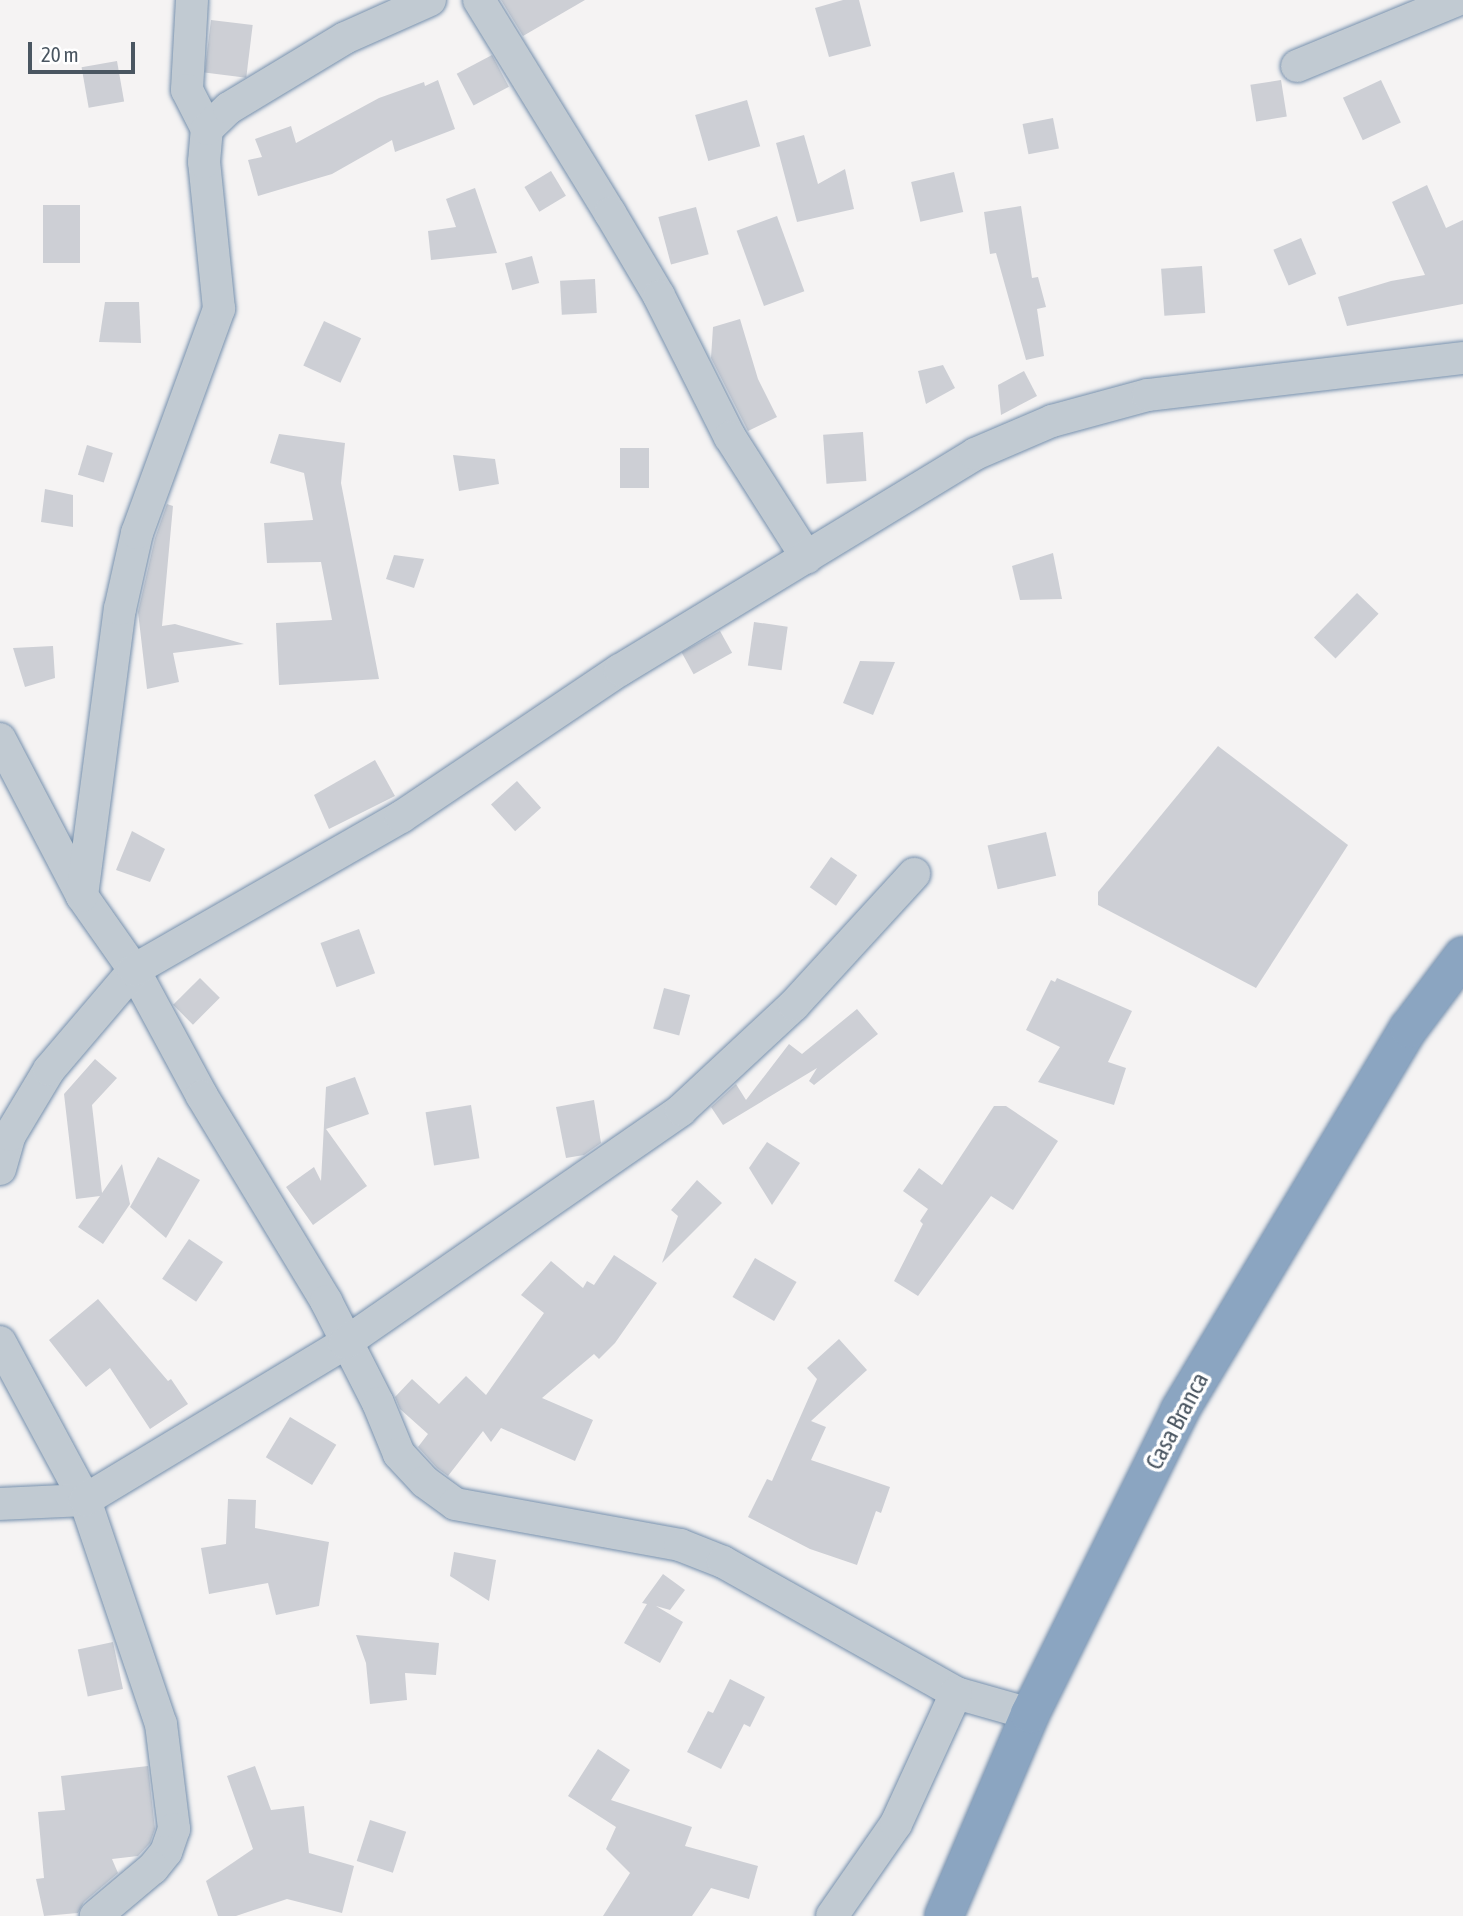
<!DOCTYPE html>
<html>
<head>
<meta charset="utf-8">
<style>
	body { margin:0 }
	#map { position:relative; width:1463px; height:1916px; overflow:hidden; background:#f5f3f3; font-family:"Asap Condensed",sans-serif }
	div>[style] { position:absolute }
	[style*='--x'] { left:calc(var(--x)*1px); top:calc(var(--y)*1px); width:calc(var(--w)*1px); rotate:calc(var(--a)*1deg) }
	.building>* { inset:0; background:#cdcfd5; transform-origin:0 0 }
	.roads { filter:drop-shadow(0 0 2px #7690ad) drop-shadow(0 0 2px #7690ad) }
	.street>* { height:32px; margin:-16px; padding:0 16px; transform-origin:16px; border-radius:16px; background:#c1cad2 }
	.highway>* { height:38px; margin:-19px; padding:0 19px; transform-origin:19px; border-radius:19px; background:#8ba5c1 }
	span { translate:-50% -50%; white-space:nowrap; text-align:center; line-height:1.15; -webkit-text-stroke:7px #fff; paint-order:stroke }
	.street-label { font-size:24px; color:#4a5661 }
	.scale { position:absolute; left:28px; top:42px; width:107px; height:32px; box-sizing:border-box; border:4px solid #4a5661; border-top:0; padding-left:9px; font-size:21px; line-height:24px; white-space:nowrap; color:#4a5661; -webkit-text-stroke:5px #fff; paint-order:stroke }
</style>
</head>
<body>
<div id="map">
	<div class="building">
		<div style="clip-path:polygon(501px 0,585px 0,523px 36px)"></div>
		<div style="clip-path:polygon(843px 0,859px 0,871px 46px,829px 57px,815px 8px)"></div>
		<div style="left:211px;top:20px;width:42px;height:53px;rotate:7deg"></div>
		<div style="left:492px;top:55px;width:36px;height:40px;rotate:62deg"></div>
		<div style="left:117px;top:61px;width:41px;height:36px;rotate:80deg"></div>
		<div style="clip-path:polygon(438px 80px,455px 129px,395px 152px,392px 140px,332px 174px,258px 196px,248px 160px,262px 157px,255px 139px,291px 126px,296px 143px,379px 98px,424px 82px,425px 86px)"></div>
		<div style="left:1281px;top:80px;width:37px;height:31px;rotate:81deg"></div>
		<div style="left:1381px;top:80px;width:47px;height:42px;rotate:65deg"></div>
		<div style="left:747px;top:100px;width:48px;height:54px;rotate:74deg"></div>
		<div style="left:1053px;top:118px;width:31px;height:31px;rotate:79deg"></div>
		<div style="clip-path:polygon(804px 135px,818px 184px,845px 169px,854px 209px,797px 222px,776px 143px)"></div>
		<div style="left:551px;top:171px;width:29px;height:31px;rotate:59deg"></div>
		<div style="left:954px;top:172px;width:41px;height:44px;rotate:77deg"></div>
		<div style="clip-path:polygon(1427px 185px,1446px 228px,1463px 220px,1463px 304px,1347px 326px,1338px 297px,1391px 281px,1425px 275px,1392px 202px)"></div>
		<div style="clip-path:polygon(475px 188px,497px 253px,431px 260px,428px 231px,456px 227px,446px 199px)"></div>
		<div style="left:43px;top:205px;width:37px;height:58px"></div>
		<div style="clip-path:polygon(1021px 206px,1032px 278px,1038px 277px,1046px 307px,1037px 309px,1044px 356px,1026px 360px,996px 253px,990px 254px,984px 212px)"></div>
		<div style="left:696px;top:207px;width:49px;height:39px;rotate:75deg"></div>
		<div style="left:777px;top:216px;width:80px;height:43px;rotate:70deg"></div>
		<div style="left:1301px;top:238px;width:39px;height:30px;rotate:67deg"></div>
		<div style="left:532px;top:256px;width:28px;height:28px;rotate:75deg"></div>
		<div style="left:1202px;top:266px;width:47px;height:41px;rotate:86deg"></div>
		<div style="left:595px;top:279px;width:34px;height:35px;rotate:87deg"></div>
		<div style="clip-path:polygon(105px 302px,139px 302px,141px 343px,99px 342px)"></div>
		<div style="clip-path:polygon(740px 319px,758px 379px,777px 417px,748px 431px,711px 358px,713px 327px)"></div>
		<div style="left:324px;top:321px;width:41px;height:49px;rotate:25deg"></div>
		<div style="clip-path:polygon(943px 365px,955px 388px,926px 404px,918px 371px)"></div>
		<div style="clip-path:polygon(1024px 371px,1037px 396px,1001px 415px,998px 385px)"></div>
		<div style="left:863px;top:432px;width:49px;height:40px;rotate:86deg"></div>
		<div style="clip-path:polygon(279px 434px,345px 443px,341px 483px,379px 679px,279px 685px,276px 623px,332px 620px,321px 562px,267px 563px,264px 523px,313px 520px,304px 473px,270px 463px)"></div>
		<div style="left:87px;top:445px;width:27px;height:31px;rotate:17deg"></div>
		<div style="left:620px;top:448px;width:29px;height:40px"></div>
		<div style="clip-path:polygon(453px 455px,495px 459px,499px 484px,459px 491px)"></div>
		<div style="clip-path:polygon(45px 489px,73px 495px,73px 527px,41px 522px)"></div>
		<div style="clip-path:polygon(167px 504px,173px 506px,162px 626px,175px 624px,244px 644px,173px 653px,179px 682px,147px 689px,138px 612px,155px 538px)"></div>
		<div style="clip-path:polygon(1053px 553px,1062px 599px,1020px 600px,1012px 566px)"></div>
		<div style="clip-path:polygon(394px 555px,424px 559px,414px 588px,386px 579px)"></div>
		<div style="left:1357px;top:593px;width:30px;height:62px;rotate:44deg"></div>
		<div style="left:754px;top:622px;width:34px;height:44px;rotate:8deg"></div>
		<div style="left:720px;top:631px;width:25px;height:44px;rotate:61deg"></div>
		<div style="clip-path:polygon(53px 646px,55px 678px,25px 687px,13px 648px)"></div>
		<div style="clip-path:polygon(860px 661px,895px 662px,873px 715px,843px 703px)"></div>
		<div style="clip-path:polygon(1218px 746px,1348px 845px,1256px 988px,1098px 905px,1098px 892px)"></div>
		<div style="clip-path:polygon(375px 760px,395px 796px,329px 829px,314px 795px)"></div>
		<div style="left:517px;top:781px;width:36px;height:35px;rotate:48deg"></div>
		<div style="clip-path:polygon(132px 831px,165px 849px,150px 882px,116px 870px)"></div>
		<div style="left:1046px;top:832px;width:45px;height:60px;rotate:77deg"></div>
		<div style="left:831px;top:857px;width:32px;height:37px;rotate:35deg"></div>
		<div style="left:359px;top:929px;width:47px;height:41px;rotate:70deg"></div>
		<div style="left:200px;top:978px;width:28px;height:38px;rotate:45deg"></div>
		<div style="clip-path:polygon(1057px 978px,1132px 1011px,1108px 1062px,1126px 1068px,1114px 1105px,1038px 1082px,1060px 1047px,1026px 1030px,1051px 980px,1055px 982px)"></div>
		<div style="left:664px;top:988px;width:27px;height:42px;rotate:15deg"></div>
		<div style="clip-path:polygon(857px 1009px,878px 1034px,814px 1085px,809px 1081px,817px 1068px,723px 1125px,711px 1107px,736px 1084px,746px 1100px,789px 1044px,802px 1054px)"></div>
		<div style="clip-path:polygon(95px 1059px,117px 1078px,92px 1105px,102px 1193px,122px 1164px,130px 1204px,103px 1244px,78px 1227px,100px 1196px,76px 1199px,64px 1094px)"></div>
		<div style="clip-path:polygon(355px 1077px,369px 1114px,326px 1129px,367px 1186px,313px 1225px,286px 1187px,314px 1167px,321px 1181px,326px 1087px)"></div>
		<div style="clip-path:polygon(594px 1100px,601px 1143px,584px 1155px,566px 1158px,556px 1107px)"></div>
		<div style="left:471px;top:1105px;width:54px;height:46px;rotate:81deg"></div>
		<div style="clip-path:polygon(994px 1106px,1006px 1106px,1058px 1141px,1013px 1210px,991px 1196px,918px 1296px,894px 1281px,923px 1224px,920px 1221px,928px 1209px,903px 1191px,919px 1168px,942px 1185px)"></div>
		<div style="clip-path:polygon(767px 1142px,800px 1163px,772px 1205px,749px 1168px)"></div>
		<div style="clip-path:polygon(158px 1157px,200px 1180px,166px 1238px,130px 1207px)"></div>
		<div style="clip-path:polygon(697px 1180px,722px 1203px,662px 1263px,678px 1216px,671px 1210px)"></div>
		<div style="left:189px;top:1239px;width:41px;height:48px;rotate:34deg"></div>
		<div style="clip-path:polygon(614px 1255px,657px 1283px,615px 1343px,599px 1359px,594px 1354px,542px 1398px,593px 1420px,575px 1461px,501px 1428px,491px 1442px,483px 1431px,448px 1476px,437px 1468px,418px 1447px,428px 1434px,400px 1409px,395px 1397px,412px 1379px,439px 1404px,466px 1376px,486px 1395px,544px 1313px,521px 1295px,551px 1261px,583px 1288px,587px 1281px,594px 1285px)"></div>
		<div style="left:755px;top:1258px;width:48px;height:45px;rotate:30deg"></div>
		<div style="clip-path:polygon(98px 1299px,168px 1381px,171px 1379px,188px 1404px,150px 1429px,110px 1368px,86px 1387px,49px 1340px)"></div>
		<div style="clip-path:polygon(839px 1339px,867px 1370px,811px 1421px,826px 1427px,811px 1460px,890px 1487px,881px 1513px,876px 1511px,857px 1565px,810px 1549px,748px 1517px,767px 1479px,772px 1481px,817px 1379px,807px 1368px)"></div>
		<div style="left:290px;top:1417px;width:54px;height:47px;rotate:31deg"></div>
		<div style="clip-path:polygon(228px 1499px,256px 1500px,255px 1528px,329px 1542px,319px 1606px,276px 1615px,268px 1583px,209px 1594px,201px 1548px,226px 1544px)"></div>
		<div style="clip-path:polygon(454px 1552px,496px 1560px,489px 1601px,450px 1576px)"></div>
		<div style="clip-path:polygon(663px 1574px,685px 1590px,670px 1610px,656px 1606px,683px 1622px,660px 1663px,624px 1643px,647px 1604px,642px 1603px)"></div>
		<div style="clip-path:polygon(356px 1635px,439px 1643px,436px 1675px,405px 1673px,407px 1700px,370px 1704px,366px 1663px)"></div>
		<div style="left:113px;top:1642px;width:48px;height:36px;rotate:78deg"></div>
		<div style="clip-path:polygon(730px 1679px,765px 1697px,750px 1727px,744px 1724px,721px 1769px,687px 1752px,708px 1711px,713px 1713px)"></div>
		<div style="clip-path:polygon(598px 1749px,630px 1770px,611px 1800px,692px 1827px,685px 1846px,758px 1866px,749px 1899px,711px 1888px,692px 1916px,603px 1916px,630px 1873px,606px 1849px,616px 1827px,568px 1796px)"></div>
		<div style="clip-path:polygon(148px 1766px,155px 1829px,150px 1843px,138px 1856px,112px 1859px,118px 1873px,84px 1902px,78px 1913px,44px 1916px,36px 1879px,44px 1878px,38px 1812px,65px 1810px,61px 1776px)"></div>
		<div style="clip-path:polygon(255px 1766px,271px 1810px,304px 1806px,309px 1853px,354px 1866px,342px 1913px,287px 1899px,236px 1916px,218px 1916px,206px 1881px,253px 1849px,227px 1776px)"></div>
		<div style="left:370px;top:1820px;width:38px;height:43px;rotate:18deg"></div>
	</div>
	<div class="roads">
		<div class="street">
			<div style="--x:192;--y:0;--w:90;--a:93.2"></div>
			<div style="--x:187;--y:90;--w:44;--a:62.9"></div>
			<div style="--x:479;--y:0;--w:250;--a:58.4"></div>
			<div style="--x:610;--y:213;--w:96;--a:59.4"></div>
			<div style="--x:659;--y:296;--w:158;--a:63.3"></div>
			<div style="--x:730;--y:437;--w:143;--a:57.5"></div>
			<div style="--x:1297;--y:66;--w:173;--a:-22.4"></div>
			<div style="--x:0;--y:739;--w:177;--a:62.4"></div>
			<div style="--x:82;--y:896;--w:90;--a:54.9"></div>
			<div style="--x:134;--y:970;--w:143;--a:61.6"></div>
			<div style="--x:202;--y:1096;--w:240;--a:58.8"></div>
			<div style="--x:326;--y:1301;--w:114;--a:63"></div>
			<div style="--x:378;--y:1403;--w:55;--a:67.6"></div>
			<div style="--x:399;--y:1454;--w:38;--a:47"></div>
			<div style="--x:425;--y:1482;--w:37;--a:36"></div>
			<div style="--x:455;--y:1504;--w:229;--a:10.3"></div>
			<div style="--x:680;--y:1545;--w:46;--a:21.6"></div>
			<div style="--x:723;--y:1562;--w:267;--a:29.3"></div>
			<div style="--x:956;--y:1693;--w:77;--a:15.8"></div>
			<div style="--x:82;--y:896;--w:290;--a:-82.5"></div>
			<div style="--x:120;--y:609;--w:78;--a:-77.4"></div>
			<div style="--x:137;--y:533;--w:239;--a:-69.9"></div>
			<div style="--x:219;--y:309;--w:148;--a:-95.8"></div>
			<div style="--x:204;--y:162;--w:33;--a:-85"></div>
			<div style="--x:207;--y:129;--w:30;--a:-44"></div>
			<div style="--x:229;--y:108;--w:135;--a:-31.1"></div>
			<div style="--x:345;--y:38;--w:93;--a:-24.1"></div>
			<div style="--x:0;--y:1169;--w:35;--a:-74"></div>
			<div style="--x:10;--y:1135;--w:76;--a:-59"></div>
			<div style="--x:49;--y:1070;--w:131;--a:-49.6"></div>
			<div style="--x:134;--y:970;--w:308;--a:-29.8"></div>
			<div style="--x:401;--y:817;--w:264;--a:-33.9"></div>
			<div style="--x:620;--y:670;--w:416;--a:-31.3"></div>
			<div style="--x:975;--y:454;--w:84;--a:-23.2"></div>
			<div style="--x:1052;--y:421;--w:99;--a:-15.2"></div>
			<div style="--x:1148;--y:395;--w:317;--a:-6.7"></div>
			<div style="--x:0;--y:1342;--w:179;--a:61.7"></div>
			<div style="--x:85;--y:1500;--w:237;--a:71.3"></div>
			<div style="--x:161;--y:1724;--w:106;--a:82.9"></div>
			<div style="--x:174;--y:1829;--w:24;--a:109"></div>
			<div style="--x:166;--y:1852;--w:21;--a:129"></div>
			<div style="--x:153;--y:1868;--w:75;--a:139.9"></div>
			<div style="--x:0;--y:1504;--w:85;--a:-2.7"></div>
			<div style="--x:85;--y:1500;--w:304;--a:-31.1"></div>
			<div style="--x:345;--y:1343;--w:409;--a:-34.7"></div>
			<div style="--x:681;--y:1110;--w:154;--a:-42.9"></div>
			<div style="--x:794;--y:1005;--w:178;--a:-47.5"></div>
			<div style="--x:832;--y:1916;--w:112;--a:-55.2"></div>
			<div style="--x:896;--y:1824;--w:144;--a:-65.4"></div>
		</div>
		<div class="highway">
			<div style="--x:944;--y:1916;--w:220;--a:-66.9"></div>
			<div style="--x:1030;--y:1714;--w:339;--a:-63.7"></div>
			<div style="--x:1180;--y:1410;--w:445;--a:-59.1"></div>
			<div style="--x:1409;--y:1028;--w:90;--a:-53.1"></div>
		</div>
	</div>
	<div class="street-label">
		<span style="left:1177px;top:1421px;rotate:-62deg">Casa Branca</span>
	</div>
	<div class="scale">20 m</div>
</div>
</body>
</html>
